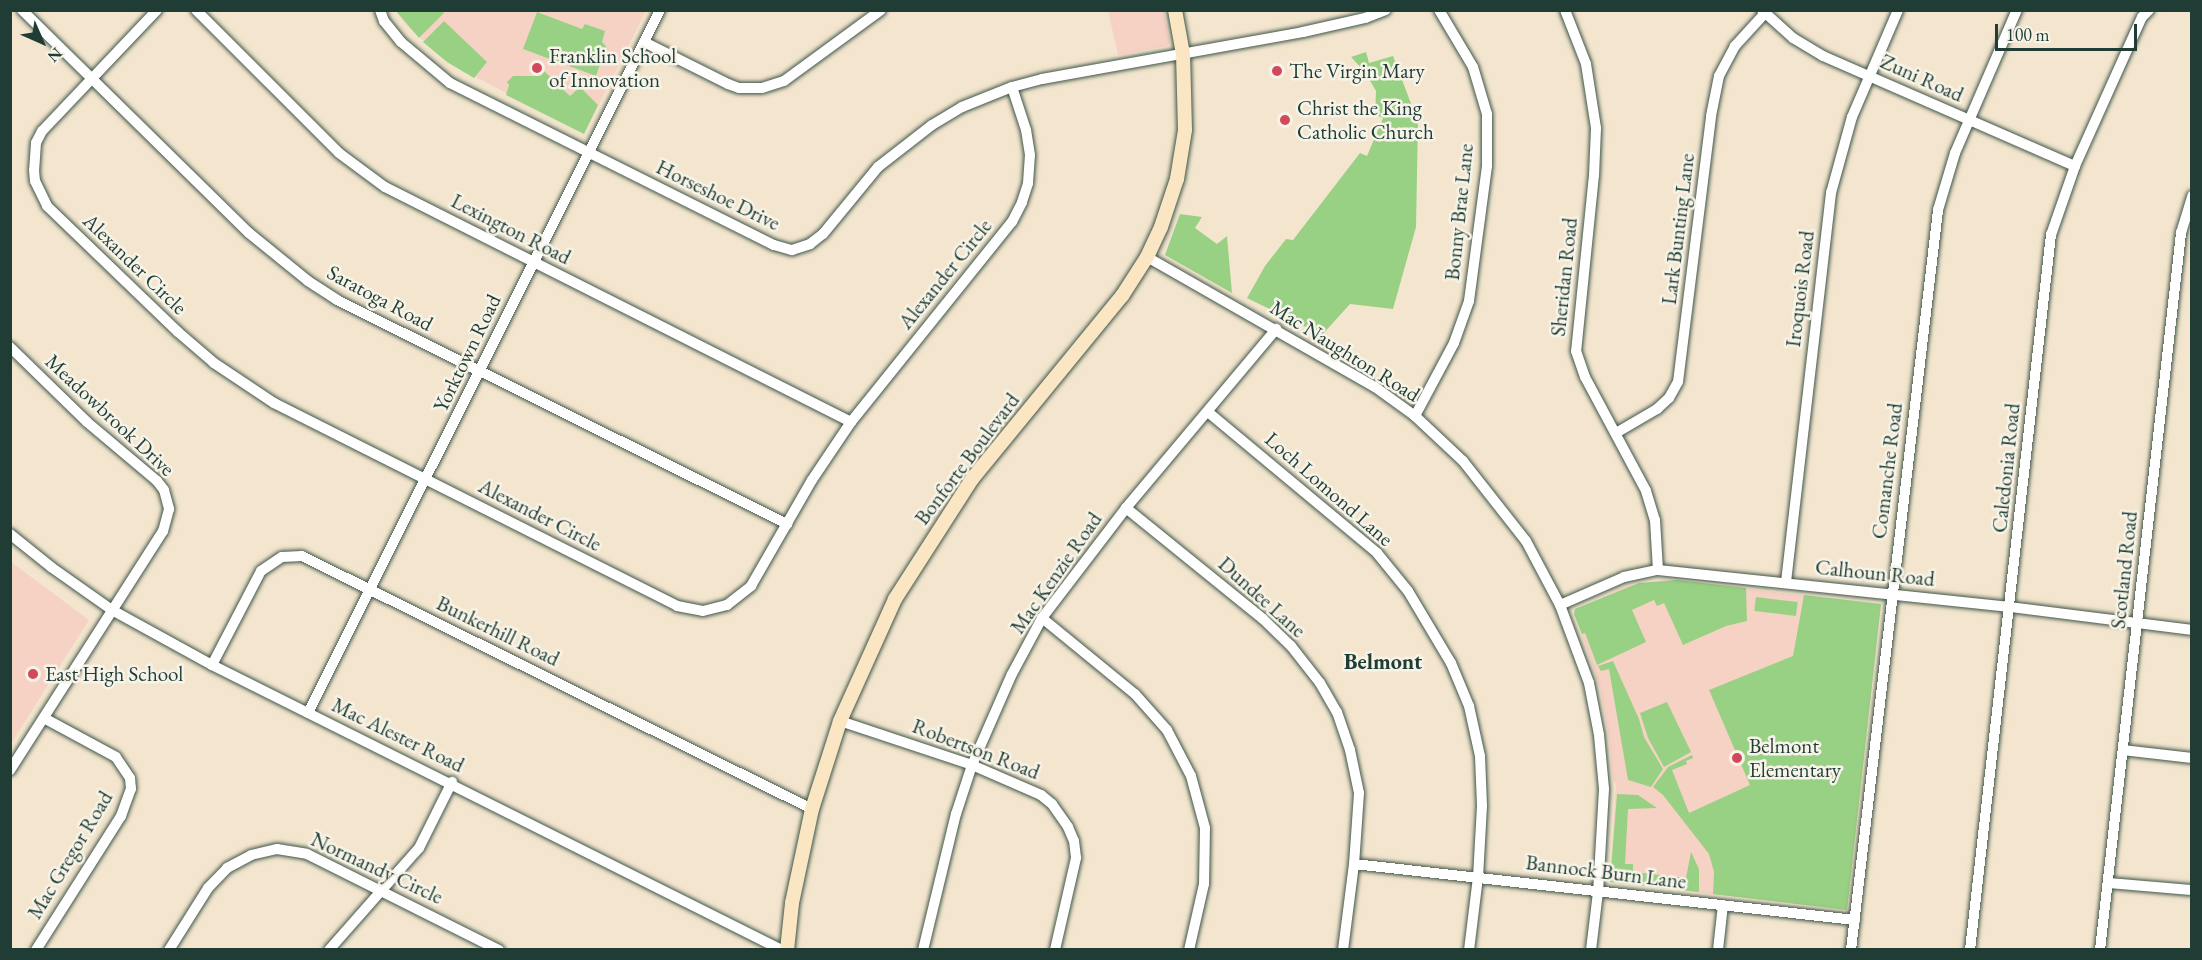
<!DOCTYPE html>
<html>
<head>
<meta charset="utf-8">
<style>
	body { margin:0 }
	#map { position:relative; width:2202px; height:960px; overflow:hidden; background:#f4e6ce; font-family:"EB Garamond",serif }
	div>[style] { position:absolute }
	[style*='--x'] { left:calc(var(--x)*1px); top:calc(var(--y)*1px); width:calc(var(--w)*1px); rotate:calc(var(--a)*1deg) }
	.built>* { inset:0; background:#f6d2c4 }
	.green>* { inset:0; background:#99d184; transform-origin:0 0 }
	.roads { filter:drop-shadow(0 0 2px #3f564b) drop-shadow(0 0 2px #3f564b) }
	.street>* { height:10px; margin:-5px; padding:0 5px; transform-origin:5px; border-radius:5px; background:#fff }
	.secondary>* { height:14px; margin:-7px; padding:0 7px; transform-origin:7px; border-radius:7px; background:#fbe6c3 }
	.dots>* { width:16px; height:16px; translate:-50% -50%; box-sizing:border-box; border:3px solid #f7f3e8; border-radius:50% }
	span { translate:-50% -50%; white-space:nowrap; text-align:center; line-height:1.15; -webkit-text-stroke:5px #f7f3e8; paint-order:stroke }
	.poi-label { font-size:21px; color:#1f3d34 }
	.left { translate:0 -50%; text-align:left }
	.street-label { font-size:21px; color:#1f3d34 }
	.neighbourhood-label { font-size:22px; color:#1f3d34; font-weight:700 }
	.frame { position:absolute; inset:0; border:12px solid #1f3d34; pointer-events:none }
	.north { position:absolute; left:12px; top:12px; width:60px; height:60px; -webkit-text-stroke:4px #f7f3e8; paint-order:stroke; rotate:135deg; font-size:16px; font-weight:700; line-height:24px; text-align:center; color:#1f3d34 }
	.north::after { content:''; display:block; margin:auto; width:21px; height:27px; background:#1f3d34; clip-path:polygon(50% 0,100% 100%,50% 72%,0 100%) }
	.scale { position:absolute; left:1995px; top:24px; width:142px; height:27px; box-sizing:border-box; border:3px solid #1f3d34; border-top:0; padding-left:8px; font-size:18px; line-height:21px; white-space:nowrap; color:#1f3d34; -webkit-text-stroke:4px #f7f3e8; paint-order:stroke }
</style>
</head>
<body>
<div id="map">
	<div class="built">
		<div style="clip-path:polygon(396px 11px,646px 11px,584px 134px,447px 62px,406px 25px)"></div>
		<div style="clip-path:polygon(1108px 11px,1164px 11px,1170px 43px,1167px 46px,1118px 55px)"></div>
		<div style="clip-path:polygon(11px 562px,89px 620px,11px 744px)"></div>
		<div style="clip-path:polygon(1665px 580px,1881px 604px,1847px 910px,1610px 882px,1616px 784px,1613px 780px,1609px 737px,1600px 688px,1574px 611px,1627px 586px)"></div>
	</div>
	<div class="green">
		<div style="clip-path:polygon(396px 11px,441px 11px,444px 13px,419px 38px)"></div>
		<div style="clip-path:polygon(537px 12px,582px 29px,585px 24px,605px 31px,602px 42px,606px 46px,596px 76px,523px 49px)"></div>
		<div style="clip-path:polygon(444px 21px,487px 62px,474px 78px,447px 62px,423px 42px)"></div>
		<div style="clip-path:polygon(1366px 52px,1369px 63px,1393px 56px,1418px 122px,1416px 227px,1393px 309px,1350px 304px,1322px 335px,1247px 298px,1265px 266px,1286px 239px,1293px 240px,1360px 153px,1367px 156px,1383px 118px,1375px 115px,1376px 91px,1365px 72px,1351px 57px)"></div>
		<div style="clip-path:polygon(540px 67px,570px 96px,580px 87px,598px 105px,584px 134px,506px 95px,509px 85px,507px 82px,513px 76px,538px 76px)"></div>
		<div style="clip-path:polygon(1180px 214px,1202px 217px,1195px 228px,1217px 244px,1227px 236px,1232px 293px,1165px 255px)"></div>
		<div style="clip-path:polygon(1677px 580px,1746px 588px,1747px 621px,1726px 626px,1683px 645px,1664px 603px,1657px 606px,1654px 600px,1632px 610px,1646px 642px,1597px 665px,1585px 633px,1582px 634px,1574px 614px,1575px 609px,1639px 583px)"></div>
		<div style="clip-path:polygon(1804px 595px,1881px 604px,1847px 910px,1713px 894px,1714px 872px,1709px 854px,1663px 795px,1653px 787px,1668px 767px,1692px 755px,1693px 758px,1686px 761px,1687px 764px,1672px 770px,1689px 813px,1750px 785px,1709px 690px,1793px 656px)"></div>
		<div style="left:1756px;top:597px;width:42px;height:14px;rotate:7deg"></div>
		<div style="clip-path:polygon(1613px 661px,1639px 719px,1644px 737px,1663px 769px,1651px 787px,1628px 780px,1609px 669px,1601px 671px,1598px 666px)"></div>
		<div style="clip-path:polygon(1667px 702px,1691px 752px,1664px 767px,1648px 738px,1640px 713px)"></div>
		<div style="clip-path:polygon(1617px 794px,1638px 795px,1657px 808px,1628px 809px,1625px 864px,1633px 864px,1633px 872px,1686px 878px,1691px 852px,1699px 869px,1699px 892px,1610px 882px)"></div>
	</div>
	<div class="roads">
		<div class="street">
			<div style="--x:22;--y:10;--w:318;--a:44.5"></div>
			<div style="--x:249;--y:233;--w:76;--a:39.1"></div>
			<div style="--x:308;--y:281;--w:35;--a:33"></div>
			<div style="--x:337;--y:300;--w:503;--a:26.46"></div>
			<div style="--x:157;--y:10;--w:167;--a:133.5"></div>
			<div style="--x:42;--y:131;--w:13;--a:117"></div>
			<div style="--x:36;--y:143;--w:27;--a:94"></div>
			<div style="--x:34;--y:170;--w:11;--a:85"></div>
			<div style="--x:35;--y:181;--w:28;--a:64"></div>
			<div style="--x:47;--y:206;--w:182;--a:43.9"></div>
			<div style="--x:178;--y:332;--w:48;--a:40.7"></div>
			<div style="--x:214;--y:363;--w:72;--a:33.7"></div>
			<div style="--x:274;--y:403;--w:451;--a:26.7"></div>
			<div style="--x:677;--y:606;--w:26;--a:11"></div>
			<div style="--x:703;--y:611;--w:25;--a:-14"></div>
			<div style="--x:727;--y:605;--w:31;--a:-38"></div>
			<div style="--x:751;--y:586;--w:122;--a:-60.1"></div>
			<div style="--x:812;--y:480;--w:70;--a:-56.1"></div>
			<div style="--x:851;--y:422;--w:257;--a:-51.2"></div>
			<div style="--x:1012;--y:222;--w:22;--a:-63"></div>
			<div style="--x:1022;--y:202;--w:20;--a:-72"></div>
			<div style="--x:1028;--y:183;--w:28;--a:-86"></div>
			<div style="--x:1030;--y:155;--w:25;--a:-99"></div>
			<div style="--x:1026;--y:130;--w:45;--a:-108"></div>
			<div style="--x:196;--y:10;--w:202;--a:45"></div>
			<div style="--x:339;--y:153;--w:57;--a:36.5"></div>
			<div style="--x:385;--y:187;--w:522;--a:26.76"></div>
			<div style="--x:380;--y:10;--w:12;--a:70"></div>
			<div style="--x:384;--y:21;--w:27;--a:51"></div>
			<div style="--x:401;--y:42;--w:64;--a:39.9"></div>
			<div style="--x:450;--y:83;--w:362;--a:26.6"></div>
			<div style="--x:774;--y:245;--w:19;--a:16"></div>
			<div style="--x:792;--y:250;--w:19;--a:-18"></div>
			<div style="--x:810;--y:244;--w:16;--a:-38"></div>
			<div style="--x:823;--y:234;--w:87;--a:-50.6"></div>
			<div style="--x:878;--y:167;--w:68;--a:-37.9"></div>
			<div style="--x:932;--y:125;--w:35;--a:-31"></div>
			<div style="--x:962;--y:107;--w:54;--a:-21.8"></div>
			<div style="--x:1012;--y:87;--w:31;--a:-15"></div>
			<div style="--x:1042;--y:79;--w:265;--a:-10.2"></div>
			<div style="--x:1303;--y:32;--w:64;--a:-12.7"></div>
			<div style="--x:1365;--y:18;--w:22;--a:-21"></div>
			<div style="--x:1565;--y:10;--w:58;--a:68.7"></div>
			<div style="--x:1586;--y:64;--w:65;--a:81.1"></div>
			<div style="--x:1596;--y:128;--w:47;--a:92.4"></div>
			<div style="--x:1594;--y:175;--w:177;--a:95.8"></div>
			<div style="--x:1576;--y:351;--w:28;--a:71"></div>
			<div style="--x:1585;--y:377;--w:129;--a:61.8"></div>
			<div style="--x:1646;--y:491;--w:30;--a:73"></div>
			<div style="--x:1655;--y:520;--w:50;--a:86.6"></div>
			<div style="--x:1762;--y:10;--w:42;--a:42.1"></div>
			<div style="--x:1793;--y:38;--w:35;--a:31"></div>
			<div style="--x:1823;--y:56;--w:275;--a:23.6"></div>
			<div style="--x:644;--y:42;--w:94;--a:26.6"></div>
			<div style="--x:728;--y:84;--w:12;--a:20"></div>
			<div style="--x:739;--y:88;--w:23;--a:0"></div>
			<div style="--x:762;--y:88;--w:23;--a:-18"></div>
			<div style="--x:784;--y:81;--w:120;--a:-36.2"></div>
			<div style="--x:1147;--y:257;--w:262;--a:29.7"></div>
			<div style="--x:1375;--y:387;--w:49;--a:35.9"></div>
			<div style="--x:1415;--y:416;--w:66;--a:43.2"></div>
			<div style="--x:1463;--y:461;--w:102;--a:51.8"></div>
			<div style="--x:1526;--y:541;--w:72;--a:62"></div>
			<div style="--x:1560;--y:605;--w:83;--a:69.6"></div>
			<div style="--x:1589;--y:683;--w:53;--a:79.1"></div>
			<div style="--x:1599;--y:735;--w:54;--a:84.7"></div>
			<div style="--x:1604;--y:789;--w:103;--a:93.3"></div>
			<div style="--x:1598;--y:892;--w:58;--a:96.9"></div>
			<div style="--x:10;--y:347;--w:107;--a:44.2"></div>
			<div style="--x:87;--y:422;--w:92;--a:40.1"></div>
			<div style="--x:157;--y:481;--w:11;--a:52"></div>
			<div style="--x:164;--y:490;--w:20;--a:75"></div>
			<div style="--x:169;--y:509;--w:23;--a:105"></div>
			<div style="--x:163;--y:531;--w:284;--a:122.6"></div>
			<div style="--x:1208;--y:412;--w:220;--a:39.8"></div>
			<div style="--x:1377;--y:553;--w:49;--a:50.8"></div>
			<div style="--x:1408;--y:591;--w:84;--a:59.2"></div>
			<div style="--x:1451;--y:663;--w:47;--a:67.3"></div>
			<div style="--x:1469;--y:706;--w:51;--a:77.6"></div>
			<div style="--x:1480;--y:756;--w:50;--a:87.7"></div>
			<div style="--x:1482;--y:806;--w:71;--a:93.2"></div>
			<div style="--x:1478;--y:877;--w:74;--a:97"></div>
			<div style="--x:1415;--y:416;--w:83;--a:-61.9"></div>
			<div style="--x:1454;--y:343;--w:45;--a:-70.3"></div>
			<div style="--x:1469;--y:301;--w:136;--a:-82.4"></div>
			<div style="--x:1487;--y:166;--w:52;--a:-90"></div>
			<div style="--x:1487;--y:114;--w:49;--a:-106.6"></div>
			<div style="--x:1473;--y:67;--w:66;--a:-120.8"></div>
			<div style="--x:1616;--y:433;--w:48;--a:-30.3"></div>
			<div style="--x:1657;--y:409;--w:16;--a:-43"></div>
			<div style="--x:1669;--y:398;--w:18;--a:-61"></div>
			<div style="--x:1678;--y:382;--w:268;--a:-82.9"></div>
			<div style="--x:1711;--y:116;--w:41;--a:-78.7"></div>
			<div style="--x:1719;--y:76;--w:34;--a:-62"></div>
			<div style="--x:1735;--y:46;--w:45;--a:-47.7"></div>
			<div style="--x:1126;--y:508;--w:176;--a:39"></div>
			<div style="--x:1263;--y:619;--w:39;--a:44"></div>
			<div style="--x:1291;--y:646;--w:47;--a:51.9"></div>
			<div style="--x:1320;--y:683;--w:34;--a:60"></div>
			<div style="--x:1337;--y:712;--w:40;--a:71.1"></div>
			<div style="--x:1350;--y:750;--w:44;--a:78.2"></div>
			<div style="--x:1359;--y:793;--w:71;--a:94"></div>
			<div style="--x:1354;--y:864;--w:87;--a:97.3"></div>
			<div style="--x:10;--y:534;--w:53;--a:38.8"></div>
			<div style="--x:51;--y:567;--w:75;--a:35.2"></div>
			<div style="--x:112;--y:610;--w:114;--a:28.8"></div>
			<div style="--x:212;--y:665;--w:637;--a:26.57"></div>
			<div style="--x:1786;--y:582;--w:392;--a:-83.4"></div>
			<div style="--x:1831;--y:193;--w:79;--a:-74.6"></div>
			<div style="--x:1852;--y:117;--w:116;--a:-66.7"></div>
			<div style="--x:1560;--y:605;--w:70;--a:-23.6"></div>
			<div style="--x:1624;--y:577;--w:35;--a:-12"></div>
			<div style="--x:1658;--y:570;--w:354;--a:6"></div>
			<div style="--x:2010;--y:607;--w:183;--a:7.2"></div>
			<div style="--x:1042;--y:618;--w:120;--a:39.3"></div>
			<div style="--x:1135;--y:694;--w:48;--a:48.4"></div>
			<div style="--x:1167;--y:730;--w:52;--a:62.4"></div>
			<div style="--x:1191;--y:776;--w:54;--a:74.9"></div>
			<div style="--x:1205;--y:828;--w:56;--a:91"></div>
			<div style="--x:1204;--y:884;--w:68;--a:102.8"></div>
			<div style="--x:212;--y:665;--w:106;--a:-62.5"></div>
			<div style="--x:261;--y:571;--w:25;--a:-34"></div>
			<div style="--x:282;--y:557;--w:20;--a:-3"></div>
			<div style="--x:302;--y:556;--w:569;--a:26.39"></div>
			<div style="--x:308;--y:713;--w:786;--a:-63.4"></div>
			<div style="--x:840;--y:721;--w:139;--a:18.4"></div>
			<div style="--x:972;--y:765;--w:75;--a:23.5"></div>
			<div style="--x:1041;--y:795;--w:14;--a:39"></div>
			<div style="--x:1052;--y:804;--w:28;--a:55"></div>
			<div style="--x:1068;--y:827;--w:15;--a:67"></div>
			<div style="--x:1074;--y:841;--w:17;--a:83"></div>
			<div style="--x:1076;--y:858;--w:94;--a:102.9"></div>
			<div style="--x:2123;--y:750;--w:69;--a:6.6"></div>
			<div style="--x:1354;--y:864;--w:504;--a:6.38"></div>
			<div style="--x:2108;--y:883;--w:84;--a:4.8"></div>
			<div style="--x:36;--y:950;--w:159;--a:-57.6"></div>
			<div style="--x:121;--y:816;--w:29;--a:-70"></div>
			<div style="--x:131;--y:789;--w:11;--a:-95"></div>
			<div style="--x:130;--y:778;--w:25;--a:-124"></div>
			<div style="--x:116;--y:757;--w:82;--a:-151.6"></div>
			<div style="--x:169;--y:950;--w:73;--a:-57.8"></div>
			<div style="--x:208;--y:888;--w:28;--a:-46"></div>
			<div style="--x:227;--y:868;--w:27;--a:-28"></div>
			<div style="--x:251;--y:855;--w:27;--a:-13"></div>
			<div style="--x:277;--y:849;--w:30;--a:9"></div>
			<div style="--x:307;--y:854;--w:215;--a:26.6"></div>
			<div style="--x:329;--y:950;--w:136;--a:-48.6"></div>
			<div style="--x:419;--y:848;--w:74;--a:-63.4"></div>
			<div style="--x:923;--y:950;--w:140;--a:-76.4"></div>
			<div style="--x:956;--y:814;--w:52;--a:-71.9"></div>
			<div style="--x:972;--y:765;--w:99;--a:-66.3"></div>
			<div style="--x:1012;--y:674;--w:64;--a:-61.8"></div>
			<div style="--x:1042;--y:618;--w:138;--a:-52.6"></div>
			<div style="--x:1126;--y:508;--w:234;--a:-50"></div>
			<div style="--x:1718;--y:950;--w:45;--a:-83.7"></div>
			<div style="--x:1851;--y:950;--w:745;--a:-83.29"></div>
			<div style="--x:1938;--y:210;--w:59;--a:-73.4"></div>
			<div style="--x:1955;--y:153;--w:156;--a:-66.6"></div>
			<div style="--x:1970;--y:950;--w:720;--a:-83.54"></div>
			<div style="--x:2051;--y:235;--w:73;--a:-70.8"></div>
			<div style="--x:2075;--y:166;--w:163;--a:-65.8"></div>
			<div style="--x:2142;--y:17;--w:10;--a:-45"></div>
			<div style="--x:2100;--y:950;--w:722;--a:-83.55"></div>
			<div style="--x:2181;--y:233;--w:39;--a:-73"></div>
		</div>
		<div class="secondary">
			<div style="--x:787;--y:950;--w:47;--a:-83.9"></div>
			<div style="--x:792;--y:903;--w:96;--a:-78"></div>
			<div style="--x:812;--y:809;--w:92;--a:-72.3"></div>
			<div style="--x:840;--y:721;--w:134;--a:-65.7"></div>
			<div style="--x:895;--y:599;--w:143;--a:-57.3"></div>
			<div style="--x:972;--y:479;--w:237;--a:-50.7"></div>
			<div style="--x:1122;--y:296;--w:46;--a:-57.3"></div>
			<div style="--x:1147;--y:257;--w:33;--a:-65"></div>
			<div style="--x:1161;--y:227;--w:51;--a:-71.6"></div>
			<div style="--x:1177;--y:179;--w:50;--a:-80.7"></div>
			<div style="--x:1185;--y:130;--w:76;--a:-91.5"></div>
			<div style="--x:1183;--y:54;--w:45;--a:-100.3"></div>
		</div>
	</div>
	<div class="dots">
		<div style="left:537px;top:68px;background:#d1495b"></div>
		<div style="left:1277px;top:71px;background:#d1495b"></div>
		<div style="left:1285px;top:120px;background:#d1495b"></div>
		<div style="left:33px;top:674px;background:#d1495b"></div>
		<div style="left:1737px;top:758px;background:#d1495b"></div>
	</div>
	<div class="poi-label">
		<span class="left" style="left:549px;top:68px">Franklin School<br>of Innovation</span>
		<span class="left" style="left:1289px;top:71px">The Virgin Mary</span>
		<span class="left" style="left:1297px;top:120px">Christ the King<br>Catholic Church</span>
		<span class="left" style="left:45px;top:674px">East High School</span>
		<span class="left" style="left:1749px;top:758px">Belmont<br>Elementary</span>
	</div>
	<div class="street-label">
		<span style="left:1922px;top:78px;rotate:24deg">Zuni Road</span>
		<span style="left:718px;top:195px;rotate:26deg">Horseshoe Drive</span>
		<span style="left:1459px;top:212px;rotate:-84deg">Bonny Brae Lane</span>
		<span style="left:511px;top:229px;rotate:27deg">Lexington Road</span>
		<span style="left:1678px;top:229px;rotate:-83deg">Lark Bunting Lane</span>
		<span style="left:135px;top:264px;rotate:44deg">Alexander Circle</span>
		<span style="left:945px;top:274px;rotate:-51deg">Alexander Circle</span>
		<span style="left:1564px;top:277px;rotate:-84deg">Sheridan Road</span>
		<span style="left:1800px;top:289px;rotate:-83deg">Iroquois Road</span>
		<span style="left:380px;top:298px;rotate:28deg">Saratoga Road</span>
		<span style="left:1345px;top:351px;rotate:32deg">Mac Naughton Road</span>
		<span style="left:467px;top:353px;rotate:-64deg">Yorktown Road</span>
		<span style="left:110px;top:415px;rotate:43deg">Meadowbrook Drive</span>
		<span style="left:967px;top:459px;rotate:-53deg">Bonforte Boulevard</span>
		<span style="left:2006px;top:468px;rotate:-84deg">Caledonia Road</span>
		<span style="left:1887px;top:471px;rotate:-83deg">Comanche Road</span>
		<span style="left:1329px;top:489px;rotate:41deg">Loch Lomond Lane</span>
		<span style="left:540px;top:515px;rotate:27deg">Alexander Circle</span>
		<span style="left:2124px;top:570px;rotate:-84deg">Scotland Road</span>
		<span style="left:1056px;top:573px;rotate:-55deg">Mac Kenzie Road</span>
		<span style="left:1875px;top:573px;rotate:6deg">Calhoun Road</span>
		<span style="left:1262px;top:597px;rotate:42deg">Dundee Lane</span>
		<span style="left:498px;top:631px;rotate:26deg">Bunkerhill Road</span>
		<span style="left:398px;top:735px;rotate:26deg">Mac Alester Road</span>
		<span style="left:976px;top:749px;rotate:21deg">Robertson Road</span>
		<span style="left:70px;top:855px;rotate:-59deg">Mac Gregor Road</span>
		<span style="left:377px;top:868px;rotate:25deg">Normandy Circle</span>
		<span style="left:1606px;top:872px;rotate:7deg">Bannock Burn Lane</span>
	</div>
	<div class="neighbourhood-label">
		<span style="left:1383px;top:662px">Belmont</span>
	</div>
	<div class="frame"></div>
	<div class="north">N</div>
	<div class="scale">100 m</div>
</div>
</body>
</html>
